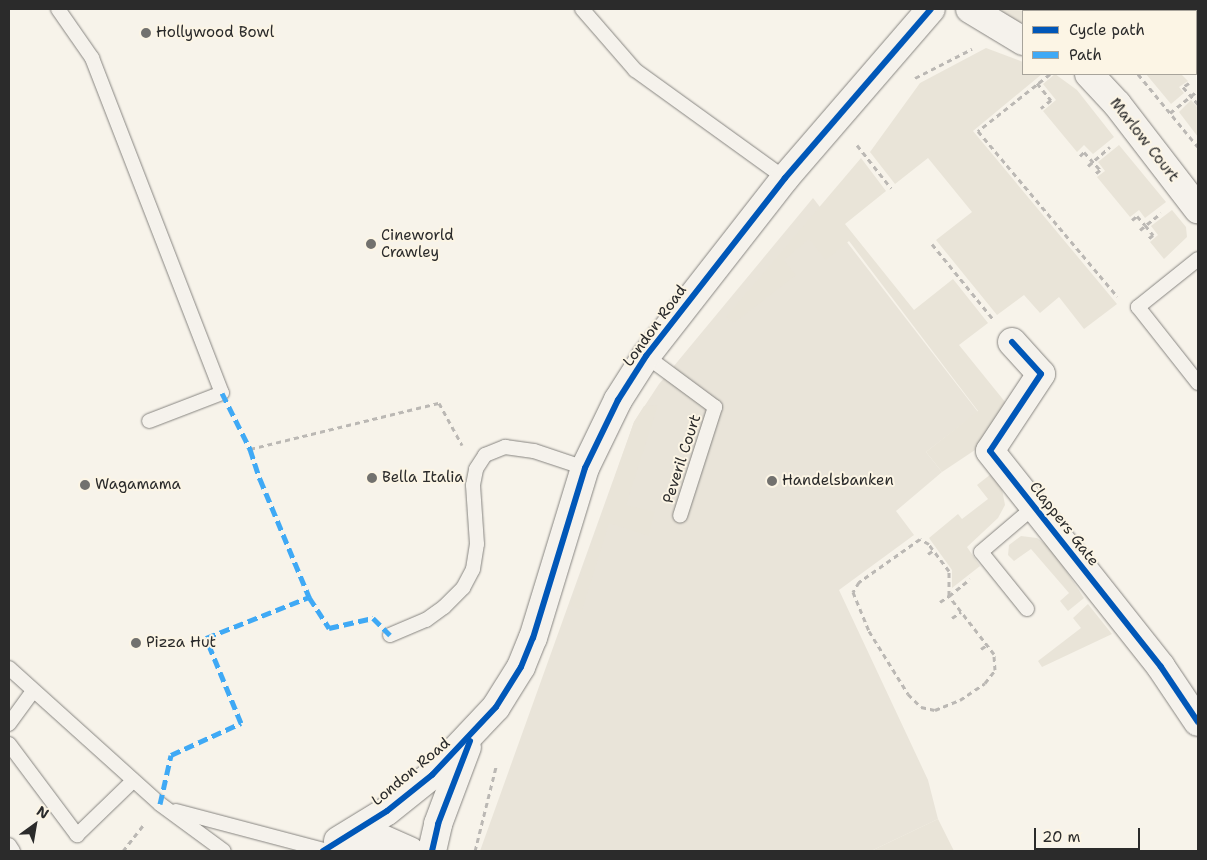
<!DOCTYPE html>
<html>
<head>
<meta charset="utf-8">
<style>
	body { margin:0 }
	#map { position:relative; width:1207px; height:860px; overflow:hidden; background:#f7f3ea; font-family:"Shantell Sans",sans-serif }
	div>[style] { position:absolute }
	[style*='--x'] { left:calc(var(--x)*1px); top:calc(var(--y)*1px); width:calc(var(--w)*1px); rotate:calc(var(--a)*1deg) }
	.built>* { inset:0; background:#e9e4d9 }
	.green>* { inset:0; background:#e9e4d8 }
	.path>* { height:3px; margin-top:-1.5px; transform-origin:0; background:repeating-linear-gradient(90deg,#bbb8b4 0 5px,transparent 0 9px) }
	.roads { filter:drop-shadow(0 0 1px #878581) drop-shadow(0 0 1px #878581) }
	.service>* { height:14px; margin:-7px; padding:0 7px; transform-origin:7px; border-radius:7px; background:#f5f2ec }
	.minor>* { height:28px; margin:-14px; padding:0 14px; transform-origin:14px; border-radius:14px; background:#f5f2ec }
	.primary>* { height:28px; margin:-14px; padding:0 14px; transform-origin:14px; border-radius:14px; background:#f5f2ec }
	.quiet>* { height:5px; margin-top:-2.5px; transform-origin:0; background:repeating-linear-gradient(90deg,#3fa9f5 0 10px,transparent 0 15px) }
	.cycleway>* { height:6px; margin:-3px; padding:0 3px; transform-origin:3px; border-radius:3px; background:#0057b8 }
	.dots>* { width:14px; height:14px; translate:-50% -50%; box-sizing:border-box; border:2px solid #fcf5e5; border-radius:50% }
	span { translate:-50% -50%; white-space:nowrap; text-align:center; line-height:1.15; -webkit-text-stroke:4px #fcf5e5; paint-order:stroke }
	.poi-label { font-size:15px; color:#2b2b2b }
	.left { translate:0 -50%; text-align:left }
	.street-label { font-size:15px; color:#2b2b2b }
	.frame { position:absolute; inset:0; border:10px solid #2b2b2b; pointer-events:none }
	.legend { position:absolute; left:1022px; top:10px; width:175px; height:65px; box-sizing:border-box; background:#fcf5e5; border:1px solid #a8a49b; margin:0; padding:6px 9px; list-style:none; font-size:15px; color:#2b2b2b }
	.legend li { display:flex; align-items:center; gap:10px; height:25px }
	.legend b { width:25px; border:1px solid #a8a49b }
	.north { position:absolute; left:10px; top:800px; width:50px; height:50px; -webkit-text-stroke:4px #fcf5e5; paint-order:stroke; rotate:32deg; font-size:14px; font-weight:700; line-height:20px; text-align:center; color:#2b2b2b }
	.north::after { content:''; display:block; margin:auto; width:18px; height:22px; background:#2b2b2b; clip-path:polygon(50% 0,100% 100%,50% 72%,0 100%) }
	.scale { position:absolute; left:1034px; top:828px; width:106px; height:22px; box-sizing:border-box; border:2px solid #2b2b2b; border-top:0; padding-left:6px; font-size:15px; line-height:18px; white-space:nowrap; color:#2b2b2b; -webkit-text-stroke:4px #fcf5e5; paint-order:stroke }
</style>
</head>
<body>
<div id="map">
	<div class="built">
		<div style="clip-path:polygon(813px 198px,978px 412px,926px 452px,942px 472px,896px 511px,914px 535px,839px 590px,928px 780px,938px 819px,871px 851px,480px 851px,634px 422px,659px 384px)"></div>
	</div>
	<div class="green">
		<div style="clip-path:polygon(1000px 9px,1074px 9px,1076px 11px,1023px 11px,1023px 26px,1009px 19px)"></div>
		<div style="clip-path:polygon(986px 48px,1023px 62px,1023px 74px,1042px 74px,973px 131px,1117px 304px,1084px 329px,1059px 297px,1040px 313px,1024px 295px,997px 315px,936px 240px,972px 212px,928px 158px,895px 184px,870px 152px,920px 83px)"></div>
		<div style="clip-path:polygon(1055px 74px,1077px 90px,1114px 137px,1093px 154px,1084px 145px,1077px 152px,1043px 111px,1056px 100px,1043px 84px)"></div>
		<div style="clip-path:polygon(1146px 74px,1181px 74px,1188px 81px,1179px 87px,1184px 93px,1171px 104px)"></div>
		<div style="clip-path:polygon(1191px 100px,1198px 108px,1198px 137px,1179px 112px)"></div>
		<div style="clip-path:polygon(1119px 145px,1166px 202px,1145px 218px,1139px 210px,1130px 217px,1097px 177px,1105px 171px,1098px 162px)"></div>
		<div style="clip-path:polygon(861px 158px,886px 191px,845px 224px,914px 310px,953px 279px,988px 323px,959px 345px,1010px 408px,987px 442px,942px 472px,926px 452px,978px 411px,849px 241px,826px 260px,809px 239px,784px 260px,796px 275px,734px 323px,726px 317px)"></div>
		<div style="clip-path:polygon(1172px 210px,1186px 227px,1187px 237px,1164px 259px,1150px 242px,1158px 235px,1151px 226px)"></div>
		<div style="clip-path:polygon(658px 405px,626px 505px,655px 512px,649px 536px,609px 523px,582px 610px,570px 606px,634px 422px,644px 406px)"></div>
		<div style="clip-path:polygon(991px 474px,1002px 489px,1005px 505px,998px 518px,967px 547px,980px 566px,952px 588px,952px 570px,929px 538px,958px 514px,962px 519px,988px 499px,977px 485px)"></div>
		<div style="clip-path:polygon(1021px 536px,1037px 538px,1051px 548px,1084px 598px,1068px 611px,1060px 601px,1069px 593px,1031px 549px,1014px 561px,1008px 555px,1009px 545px)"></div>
		<div style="clip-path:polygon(1088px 604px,1112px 634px,1042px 667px,1038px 661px,1081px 628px,1073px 618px)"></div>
		<div style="clip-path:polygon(938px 819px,954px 851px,871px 851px)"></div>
	</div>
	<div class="path">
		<div style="--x:1081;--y:9;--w:3;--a:45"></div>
		<div style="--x:1146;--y:11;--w:4;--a:-34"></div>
		<div style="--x:1050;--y:74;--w:92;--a:141.6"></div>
		<div style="--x:978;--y:131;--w:216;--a:49.9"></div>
		<div style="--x:1138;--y:74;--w:94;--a:50.6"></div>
		<div style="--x:915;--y:78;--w:64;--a:-27"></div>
		<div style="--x:1037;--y:83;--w:22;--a:51"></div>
		<div style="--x:1051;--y:100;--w:13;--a:141"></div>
		<div style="--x:1189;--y:83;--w:7;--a:146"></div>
		<div style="--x:1183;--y:87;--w:23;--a:49"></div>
		<div style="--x:1170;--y:113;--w:33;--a:-39"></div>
		<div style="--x:857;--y:145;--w:55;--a:51.7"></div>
		<div style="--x:1080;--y:156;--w:6;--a:-45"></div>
		<div style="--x:1084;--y:152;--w:24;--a:48"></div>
		<div style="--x:1100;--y:170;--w:6;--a:141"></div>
		<div style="--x:1088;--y:166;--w:29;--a:-41"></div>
		<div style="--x:1132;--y:220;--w:6;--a:-39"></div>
		<div style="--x:1137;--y:216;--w:12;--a:48"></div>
		<div style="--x:1145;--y:225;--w:13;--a:51"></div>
		<div style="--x:1153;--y:235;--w:6;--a:141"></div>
		<div style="--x:1140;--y:230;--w:27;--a:-39"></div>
		<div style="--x:932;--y:244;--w:97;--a:50.9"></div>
		<div style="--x:250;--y:449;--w:195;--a:-13.7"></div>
		<div style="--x:439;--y:403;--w:48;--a:61.3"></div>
		<div style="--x:928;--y:554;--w:7;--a:-34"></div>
		<div style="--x:940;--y:602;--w:11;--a:-34"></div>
		<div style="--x:949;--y:596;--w:25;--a:-90"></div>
		<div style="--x:949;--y:571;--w:34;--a:-127"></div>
		<div style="--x:929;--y:544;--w:10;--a:-151"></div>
		<div style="--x:920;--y:539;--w:75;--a:144.8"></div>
		<div style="--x:859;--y:582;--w:12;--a:121"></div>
		<div style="--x:853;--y:592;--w:42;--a:67.7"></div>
		<div style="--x:869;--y:631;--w:74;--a:58.2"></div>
		<div style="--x:908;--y:694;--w:18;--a:45"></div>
		<div style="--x:921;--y:707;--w:14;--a:12"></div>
		<div style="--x:935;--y:710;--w:27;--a:-22"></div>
		<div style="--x:960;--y:700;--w:30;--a:-34"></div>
		<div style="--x:985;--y:683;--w:16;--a:-52"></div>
		<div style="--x:995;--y:670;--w:16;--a:-94"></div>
		<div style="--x:994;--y:654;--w:73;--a:-127.8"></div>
		<div style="--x:949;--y:596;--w:27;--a:-39"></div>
		<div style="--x:952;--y:618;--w:11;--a:-34"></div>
		<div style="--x:981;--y:649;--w:7;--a:-34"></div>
		<div style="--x:123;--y:851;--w:34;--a:-52"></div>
		<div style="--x:475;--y:851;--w:87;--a:-76"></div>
	</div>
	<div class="roads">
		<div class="service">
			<div style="--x:58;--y:9;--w:60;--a:55.2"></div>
			<div style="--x:92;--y:58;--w:359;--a:68.8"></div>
			<div style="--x:222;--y:393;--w:78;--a:159"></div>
			<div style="--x:582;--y:9;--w:81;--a:49"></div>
			<div style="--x:635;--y:70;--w:185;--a:35.8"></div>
			<div style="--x:1198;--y:259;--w:77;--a:141.3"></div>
			<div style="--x:1138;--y:307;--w:97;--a:51.7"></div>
			<div style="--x:646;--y:356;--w:86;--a:36.5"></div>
			<div style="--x:715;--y:407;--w:114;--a:107.8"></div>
			<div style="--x:1027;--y:609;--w:73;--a:-128.9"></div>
			<div style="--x:981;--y:552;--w:71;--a:-40.4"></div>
			<div style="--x:390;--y:635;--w:39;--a:-23"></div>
			<div style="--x:426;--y:620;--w:22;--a:-36"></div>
			<div style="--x:444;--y:607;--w:27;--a:-45"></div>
			<div style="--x:463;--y:588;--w:21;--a:-62"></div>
			<div style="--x:473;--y:569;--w:25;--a:-81"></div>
			<div style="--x:477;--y:544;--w:59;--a:-93.9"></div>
			<div style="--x:473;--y:485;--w:16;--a:-79"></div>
			<div style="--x:476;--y:469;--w:17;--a:-57"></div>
			<div style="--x:485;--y:455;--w:22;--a:-22"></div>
			<div style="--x:505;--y:447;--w:29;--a:8"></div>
			<div style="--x:534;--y:451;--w:54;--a:18.4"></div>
			<div style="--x:9;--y:668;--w:203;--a:42"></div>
			<div style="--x:160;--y:804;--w:79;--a:36.3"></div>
			<div style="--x:9;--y:724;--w:41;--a:-54"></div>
			<div style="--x:9;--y:744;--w:114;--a:53.2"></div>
			<div style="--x:77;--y:835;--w:78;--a:-44"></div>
			<div style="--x:176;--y:811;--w:153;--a:14.8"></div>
			<div style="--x:9;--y:845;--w:7;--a:56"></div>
		</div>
		<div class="minor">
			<div style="--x:970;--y:9;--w:62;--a:31.1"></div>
			<div style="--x:1089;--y:74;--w:41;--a:47"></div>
			<div style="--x:1117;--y:104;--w:133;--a:52.4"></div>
			<div style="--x:1012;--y:342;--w:43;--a:47.8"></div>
			<div style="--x:1041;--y:374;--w:92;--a:123.5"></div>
			<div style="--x:990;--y:451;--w:275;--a:51.6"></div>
			<div style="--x:1161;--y:667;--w:66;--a:56.1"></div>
		</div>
		<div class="primary">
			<div style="--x:343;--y:840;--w:33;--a:-7"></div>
			<div style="--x:376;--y:836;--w:37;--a:24"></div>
			<div style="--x:338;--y:841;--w:57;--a:-31.5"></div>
			<div style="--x:387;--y:811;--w:58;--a:-38.7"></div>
			<div style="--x:432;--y:775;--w:93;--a:-46.7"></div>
			<div style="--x:496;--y:707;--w:47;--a:-58"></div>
			<div style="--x:521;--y:667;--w:31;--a:-68"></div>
			<div style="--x:533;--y:638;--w:178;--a:-73"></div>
			<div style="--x:585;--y:468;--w:76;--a:-64.1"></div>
			<div style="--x:618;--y:400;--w:52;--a:-57.5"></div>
			<div style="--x:646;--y:356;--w:226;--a:-52"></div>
			<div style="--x:785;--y:178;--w:223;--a:-49.2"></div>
			<div style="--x:432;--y:851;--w:28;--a:-77"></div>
			<div style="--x:438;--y:824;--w:82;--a:-69.4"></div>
		</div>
	</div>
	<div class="quiet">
		<div style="--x:222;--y:393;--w:63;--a:63.4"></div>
		<div style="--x:250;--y:449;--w:32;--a:72"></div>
		<div style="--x:260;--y:479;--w:128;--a:67.4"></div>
		<div style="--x:160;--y:804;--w:50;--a:-77.3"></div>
		<div style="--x:171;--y:755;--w:77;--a:-24.6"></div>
		<div style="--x:241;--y:723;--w:92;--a:-112.4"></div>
		<div style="--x:206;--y:638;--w:111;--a:-21.7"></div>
		<div style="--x:309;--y:597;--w:37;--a:57"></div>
		<div style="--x:329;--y:628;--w:45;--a:-12.8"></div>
		<div style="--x:373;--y:618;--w:24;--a:45"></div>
	</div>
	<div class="cycleway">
		<div style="--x:1012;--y:342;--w:43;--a:47.8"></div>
		<div style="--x:1041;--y:374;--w:92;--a:123.5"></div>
		<div style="--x:990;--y:451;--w:275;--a:51.6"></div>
		<div style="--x:1161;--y:667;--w:66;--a:56.1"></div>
		<div style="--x:323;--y:851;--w:75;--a:-32"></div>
		<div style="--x:387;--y:811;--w:58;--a:-38.7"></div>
		<div style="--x:432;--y:775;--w:93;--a:-46.7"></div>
		<div style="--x:496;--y:707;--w:47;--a:-58"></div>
		<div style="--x:521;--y:667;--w:31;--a:-68"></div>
		<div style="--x:533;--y:638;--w:178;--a:-73"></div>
		<div style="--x:585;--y:468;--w:76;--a:-64.1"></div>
		<div style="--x:618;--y:400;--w:52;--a:-57.5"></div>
		<div style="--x:646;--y:356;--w:226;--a:-52"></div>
		<div style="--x:785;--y:178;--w:223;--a:-49.2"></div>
		<div style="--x:432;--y:851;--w:28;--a:-77"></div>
		<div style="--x:438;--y:824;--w:89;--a:-68.9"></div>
	</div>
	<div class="dots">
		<div style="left:146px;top:33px;background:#72716e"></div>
		<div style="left:371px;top:244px;background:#72716e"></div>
		<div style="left:372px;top:478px;background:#72716e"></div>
		<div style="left:772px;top:481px;background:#72716e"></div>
		<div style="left:85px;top:485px;background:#72716e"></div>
		<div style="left:136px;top:643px;background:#72716e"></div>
	</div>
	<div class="poi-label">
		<span class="left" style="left:156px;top:33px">Hollywood Bowl</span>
		<span class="left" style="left:381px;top:244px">Cineworld<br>Crawley</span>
		<span class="left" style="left:382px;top:478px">Bella Italia</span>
		<span class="left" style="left:782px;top:481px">Handelsbanken</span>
		<span class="left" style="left:95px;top:485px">Wagamama</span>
		<span class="left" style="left:146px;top:643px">Pizza Hut</span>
	</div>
	<div class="street-label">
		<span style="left:1144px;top:140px;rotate:52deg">Marlow Court</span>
		<span style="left:655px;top:326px;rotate:-54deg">London Road</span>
		<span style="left:682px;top:459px;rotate:-72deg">Peveril Court</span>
		<span style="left:1064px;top:524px;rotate:52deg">Clappers Gate</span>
		<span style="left:411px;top:772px;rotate:-40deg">London Road</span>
	</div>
	<div class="frame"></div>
	<ul class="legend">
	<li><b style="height:6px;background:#0057b8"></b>Cycle path</li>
	<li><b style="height:6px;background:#3fa9f5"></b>Path</li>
	</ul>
	<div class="north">N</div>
	<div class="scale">20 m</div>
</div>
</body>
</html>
